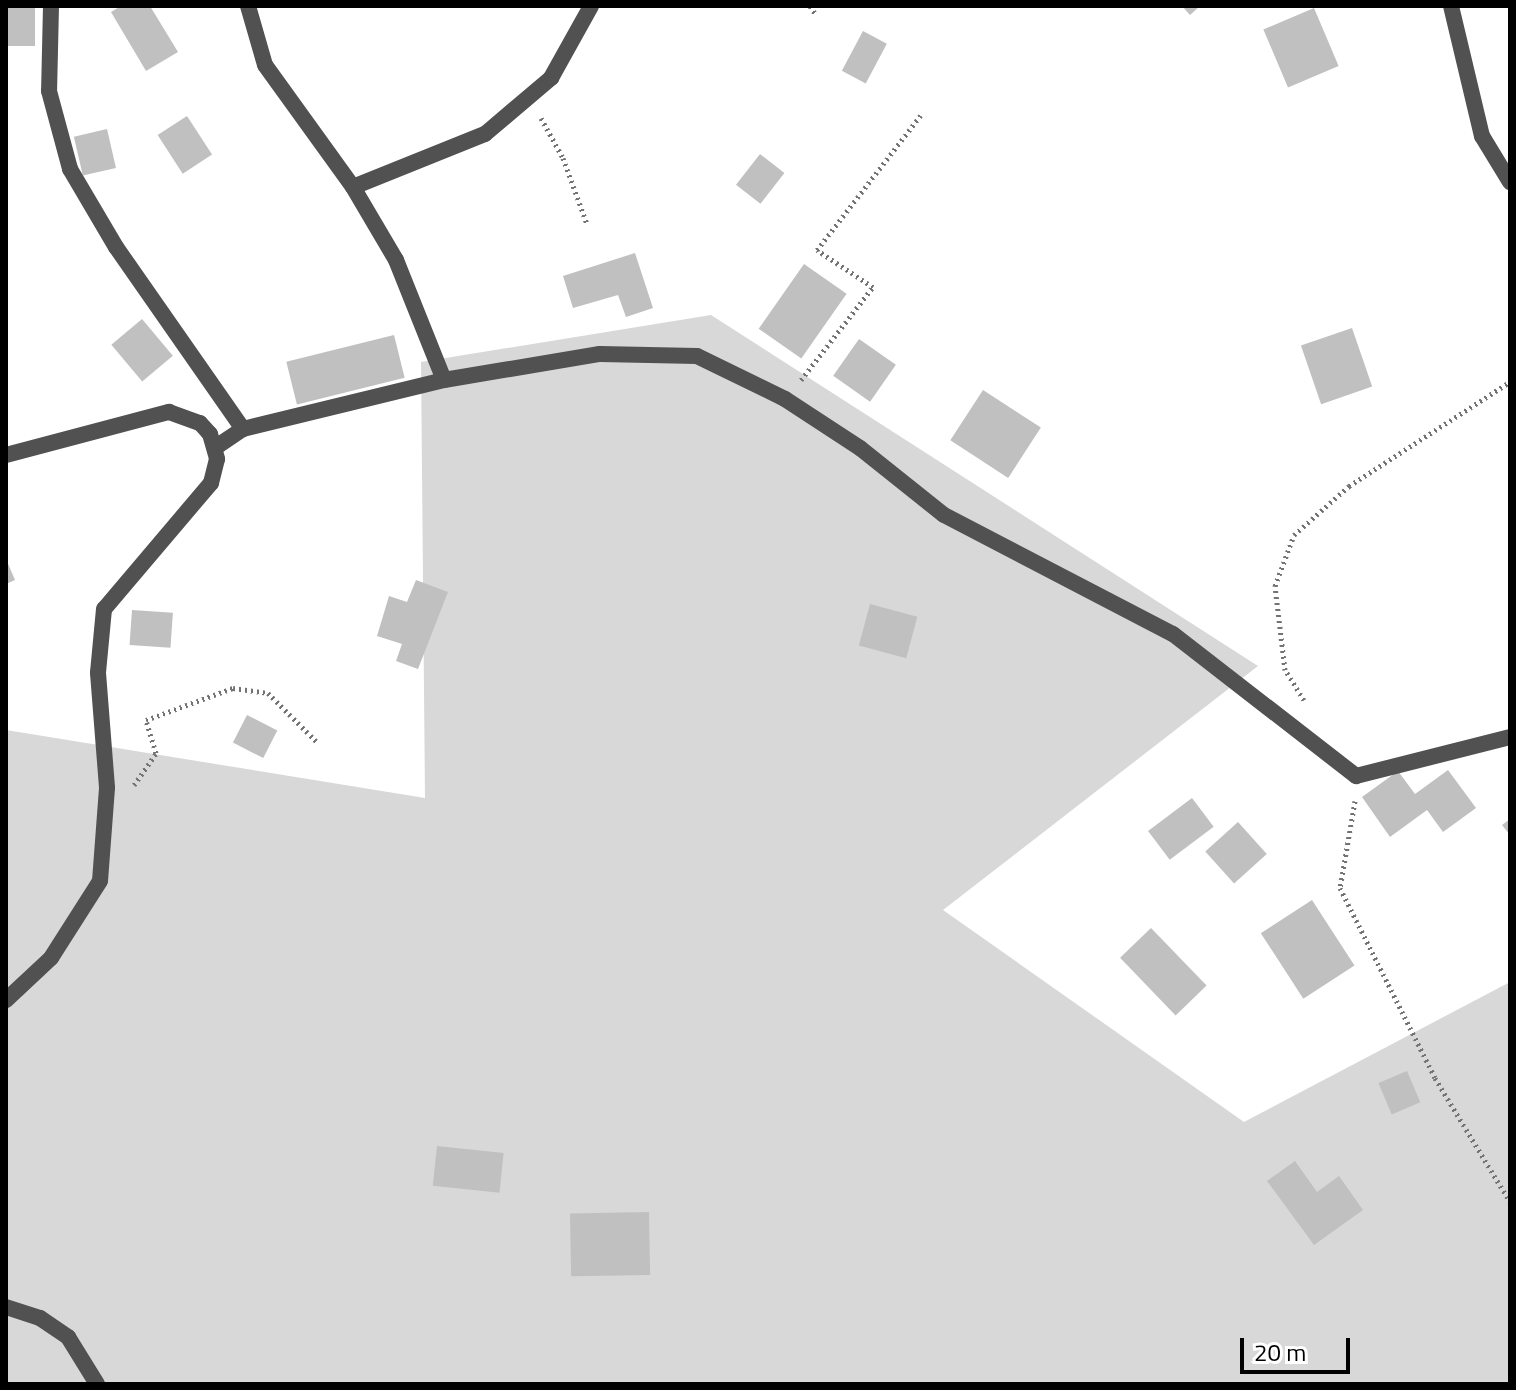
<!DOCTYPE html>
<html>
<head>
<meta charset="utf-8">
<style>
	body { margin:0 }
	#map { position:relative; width:1516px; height:1390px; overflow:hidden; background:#fff; font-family:"Titillium Web",sans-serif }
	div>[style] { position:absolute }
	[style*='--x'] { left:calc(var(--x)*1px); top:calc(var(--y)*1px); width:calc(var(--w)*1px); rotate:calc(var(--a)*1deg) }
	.green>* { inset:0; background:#d8d8d8 }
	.building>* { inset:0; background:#c0c0c0; transform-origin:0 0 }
	.path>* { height:5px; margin-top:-2.5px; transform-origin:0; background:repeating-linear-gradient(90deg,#737373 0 2px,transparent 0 6px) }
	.minor>* { height:16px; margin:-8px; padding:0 8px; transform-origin:8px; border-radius:8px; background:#515151 }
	span { translate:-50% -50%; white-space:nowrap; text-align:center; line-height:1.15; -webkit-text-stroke:7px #fff; paint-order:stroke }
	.frame { position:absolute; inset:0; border:8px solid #000; pointer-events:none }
	.scale { position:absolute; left:1240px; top:1338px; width:110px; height:36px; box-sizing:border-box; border:4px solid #000; border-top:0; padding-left:10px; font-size:24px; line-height:28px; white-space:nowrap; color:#000; -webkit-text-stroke:6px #fff; paint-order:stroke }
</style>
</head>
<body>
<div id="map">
	<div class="green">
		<div style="clip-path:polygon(711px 315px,1258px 666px,943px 910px,1244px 1122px,1510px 982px,1510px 1384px,6px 1384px,6px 730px,425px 798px,421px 362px)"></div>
	</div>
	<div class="building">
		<div style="left:6px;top:6px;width:29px;height:40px"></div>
		<div style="clip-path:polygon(121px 6px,150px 6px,178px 52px,146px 71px,111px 12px)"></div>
		<div style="clip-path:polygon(1182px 6px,1200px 6px,1190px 15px)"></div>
		<div style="left:1314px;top:8px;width:63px;height:55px;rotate:67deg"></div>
		<div style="left:863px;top:31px;width:27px;height:45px;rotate:28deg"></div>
		<div style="left:187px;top:116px;width:46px;height:35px;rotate:57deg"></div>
		<div style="left:107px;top:129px;width:40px;height:34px;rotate:77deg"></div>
		<div style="left:760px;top:154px;width:31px;height:39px;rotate:38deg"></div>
		<div style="clip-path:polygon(635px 253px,653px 308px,626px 317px,618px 295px,573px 308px,563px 276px)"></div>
		<div style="left:804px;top:264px;width:52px;height:79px;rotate:35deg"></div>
		<div style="left:142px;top:319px;width:48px;height:40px;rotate:50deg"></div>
		<div style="left:1352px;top:328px;width:62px;height:54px;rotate:71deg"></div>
		<div style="left:394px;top:335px;width:44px;height:111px;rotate:76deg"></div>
		<div style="left:859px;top:339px;width:45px;height:45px;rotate:35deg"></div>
		<div style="left:983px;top:390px;width:69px;height:60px;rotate:33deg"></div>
		<div style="clip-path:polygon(6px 559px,15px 580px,6px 584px)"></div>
		<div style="clip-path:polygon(416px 580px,448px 592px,418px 669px,396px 661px,402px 644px,377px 636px,389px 596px,407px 602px)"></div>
		<div style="left:870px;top:604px;width:49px;height:43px;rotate:15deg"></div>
		<div style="left:132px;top:610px;width:41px;height:35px;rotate:4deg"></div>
		<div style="left:247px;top:715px;width:34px;height:31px;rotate:27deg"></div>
		<div style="clip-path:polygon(1448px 770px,1476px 808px,1443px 832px,1427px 810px,1390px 837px,1362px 797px,1398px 771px,1415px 794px)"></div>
		<div style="left:1192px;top:798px;width:36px;height:55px;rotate:53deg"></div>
		<div style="clip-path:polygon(1510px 819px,1510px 835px,1502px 825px)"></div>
		<div style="left:1238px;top:822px;width:43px;height:44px;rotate:48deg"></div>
		<div style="left:1312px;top:900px;width:78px;height:61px;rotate:57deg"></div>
		<div style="left:1151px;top:928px;width:80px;height:43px;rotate:46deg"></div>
		<div style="left:1407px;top:1071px;width:34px;height:31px;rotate:67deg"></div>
		<div style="left:437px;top:1146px;width:67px;height:40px;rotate:6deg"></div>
		<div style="clip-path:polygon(1295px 1161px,1317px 1192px,1339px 1176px,1363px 1210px,1314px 1245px,1267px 1181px)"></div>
		<div style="left:649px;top:1212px;width:63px;height:79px;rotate:89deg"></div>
	</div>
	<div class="path">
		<div style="--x:810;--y:6;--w:11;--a:56"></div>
		<div style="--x:541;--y:118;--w:46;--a:61.2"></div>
		<div style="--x:563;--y:158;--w:70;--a:70"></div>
		<div style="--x:801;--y:380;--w:118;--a:-52.3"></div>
		<div style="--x:873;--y:287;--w:67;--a:-146.5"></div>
		<div style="--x:817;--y:250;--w:170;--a:-52.4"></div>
		<div style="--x:1304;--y:700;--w:36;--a:-122"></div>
		<div style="--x:1285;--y:670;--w:85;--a:-96.8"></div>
		<div style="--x:1275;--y:586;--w:54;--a:-69.6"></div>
		<div style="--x:1294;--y:535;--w:74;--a:-41.7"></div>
		<div style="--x:1349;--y:486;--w:192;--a:-32.9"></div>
		<div style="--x:134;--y:785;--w:39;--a:-55"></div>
		<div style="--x:156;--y:753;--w:34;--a:-107"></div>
		<div style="--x:146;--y:720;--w:93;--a:-20.2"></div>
		<div style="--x:233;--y:688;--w:35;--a:8"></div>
		<div style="--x:268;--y:693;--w:71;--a:45"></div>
		<div style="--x:1355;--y:801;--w:88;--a:99.8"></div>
		<div style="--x:1340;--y:888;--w:212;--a:63.4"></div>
		<div style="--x:1435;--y:1078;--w:145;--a:58.8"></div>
	</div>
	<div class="minor">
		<div style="--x:51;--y:6;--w:85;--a:91.3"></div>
		<div style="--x:49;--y:91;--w:81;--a:74.9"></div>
		<div style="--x:70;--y:169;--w:91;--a:59.5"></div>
		<div style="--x:116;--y:247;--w:222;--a:55.1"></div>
		<div style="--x:248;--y:6;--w:61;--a:73.9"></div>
		<div style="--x:265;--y:65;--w:150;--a:54.2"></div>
		<div style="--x:353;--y:187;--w:85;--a:59.5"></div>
		<div style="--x:396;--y:260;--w:129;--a:68.2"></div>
		<div style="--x:1451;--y:6;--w:134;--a:76.6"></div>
		<div style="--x:1482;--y:136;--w:54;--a:58.7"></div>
		<div style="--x:353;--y:187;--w:142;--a:-21.9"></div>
		<div style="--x:485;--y:134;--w:87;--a:-40.3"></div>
		<div style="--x:551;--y:78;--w:82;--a:-60.9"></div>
		<div style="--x:216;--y:447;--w:32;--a:-34"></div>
		<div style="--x:243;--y:429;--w:207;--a:-13.7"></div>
		<div style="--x:444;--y:380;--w:158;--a:-9.5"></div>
		<div style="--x:600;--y:354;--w:97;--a:1.2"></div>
		<div style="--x:697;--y:356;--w:98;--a:26"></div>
		<div style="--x:785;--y:399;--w:90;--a:33.2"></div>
		<div style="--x:860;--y:448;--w:107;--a:38.6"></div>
		<div style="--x:944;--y:515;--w:258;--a:27.5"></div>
		<div style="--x:1173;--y:634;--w:232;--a:37.8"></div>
		<div style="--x:1356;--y:776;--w:159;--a:-14.2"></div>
		<div style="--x:6;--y:455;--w:169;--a:-14.8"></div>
		<div style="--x:169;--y:412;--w:33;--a:20"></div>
		<div style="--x:200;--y:423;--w:15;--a:48"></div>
		<div style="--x:210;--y:434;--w:26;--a:74"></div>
		<div style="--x:217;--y:459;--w:25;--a:104"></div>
		<div style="--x:211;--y:483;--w:165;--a:130.3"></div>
		<div style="--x:104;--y:609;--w:64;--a:95.4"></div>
		<div style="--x:98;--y:673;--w:115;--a:85.5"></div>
		<div style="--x:107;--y:788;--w:93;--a:94.3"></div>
		<div style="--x:100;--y:881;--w:91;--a:122.5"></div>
		<div style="--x:51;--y:958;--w:62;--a:137"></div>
		<div style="--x:6;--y:1307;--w:36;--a:18"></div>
		<div style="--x:40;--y:1318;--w:34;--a:34"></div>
		<div style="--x:68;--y:1337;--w:55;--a:58.3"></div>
	</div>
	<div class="frame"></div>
	<div class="scale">20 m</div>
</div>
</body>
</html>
